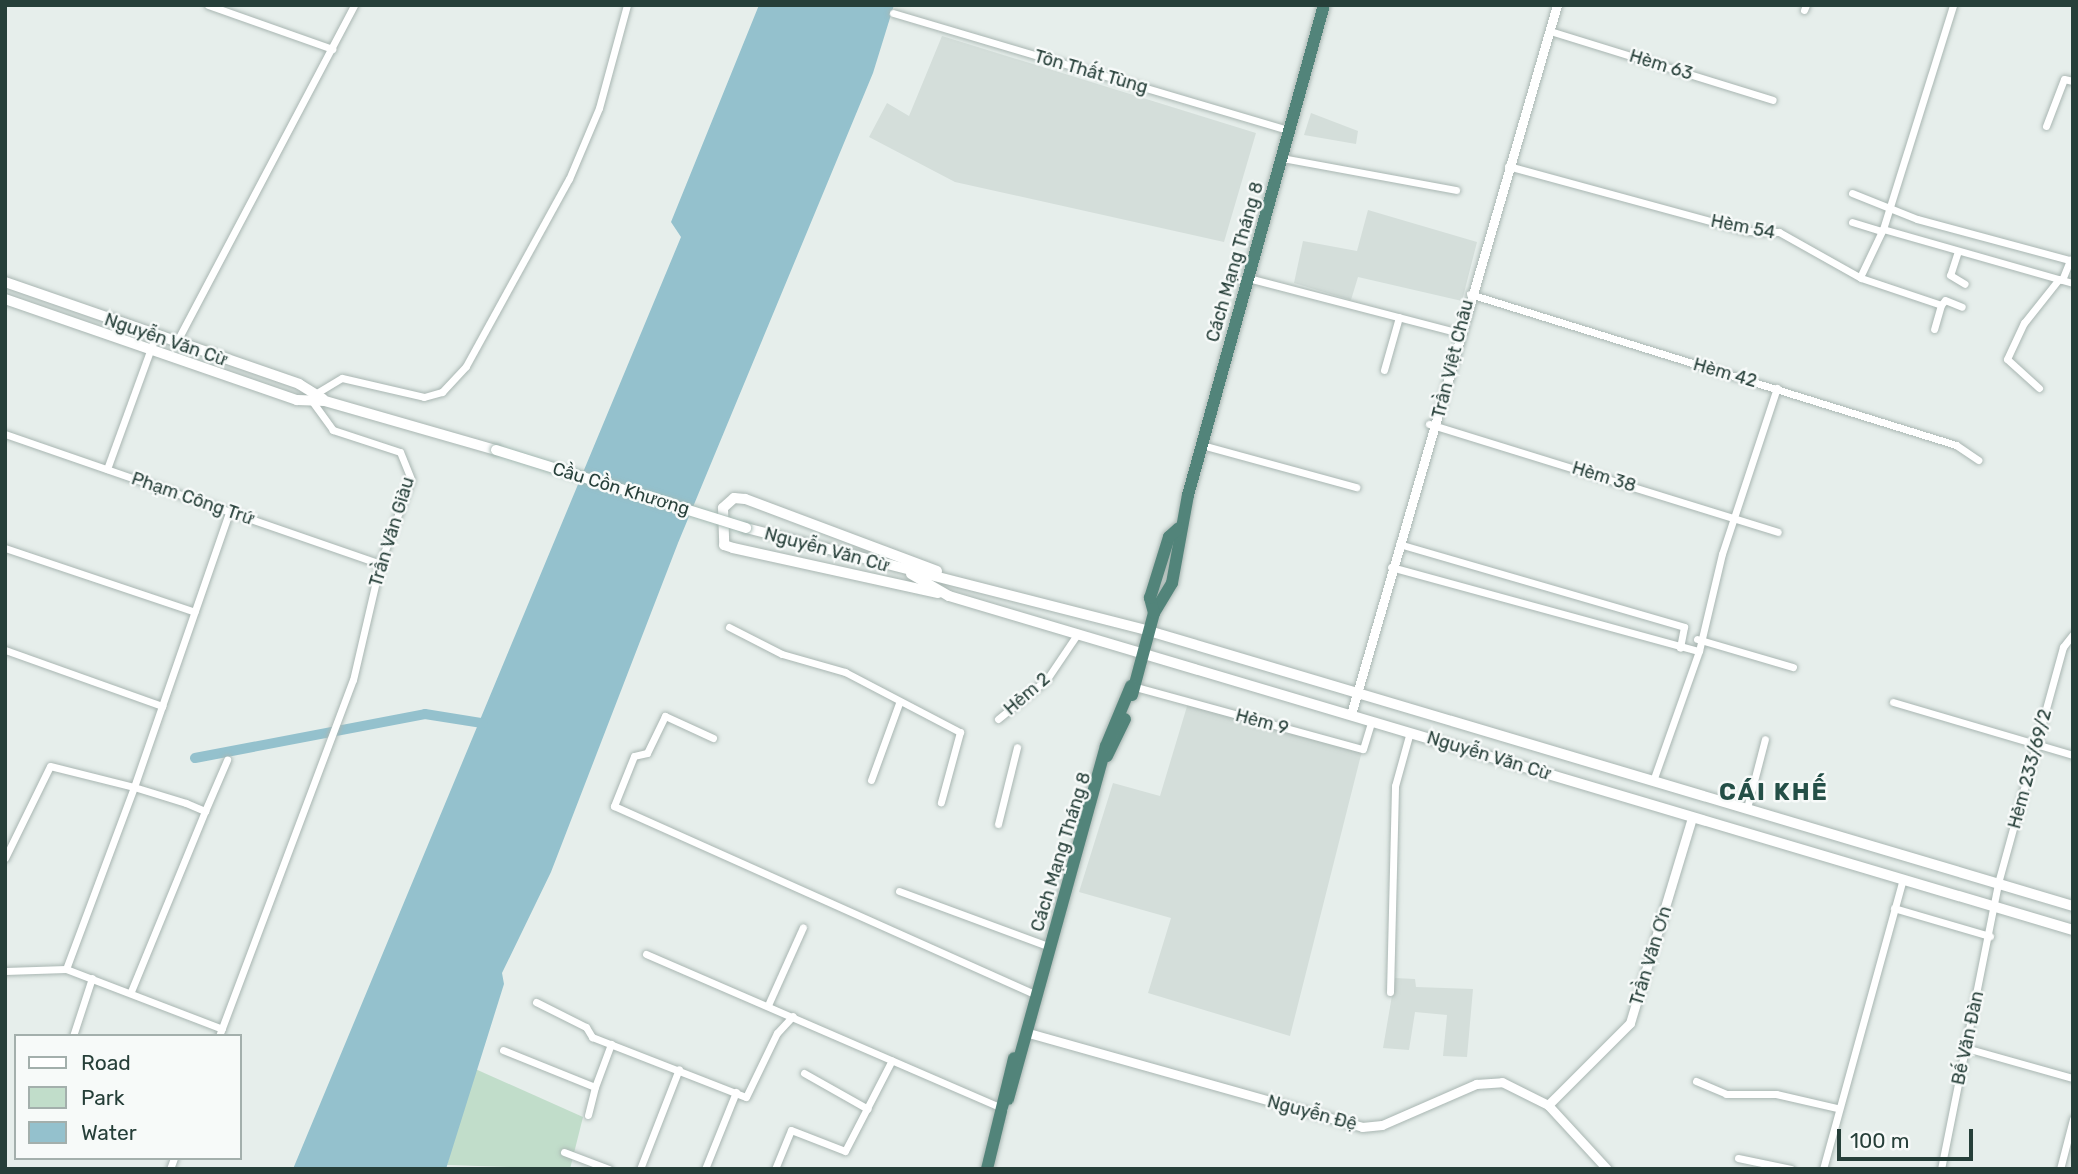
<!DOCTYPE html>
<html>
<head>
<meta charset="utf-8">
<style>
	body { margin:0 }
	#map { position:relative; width:2078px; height:1174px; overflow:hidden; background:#e6eeeb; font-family:Rubik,sans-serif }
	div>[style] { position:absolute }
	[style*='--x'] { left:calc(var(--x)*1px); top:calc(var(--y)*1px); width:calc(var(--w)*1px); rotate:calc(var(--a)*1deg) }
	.built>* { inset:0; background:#d4deda }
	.green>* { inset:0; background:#c1ddca }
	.water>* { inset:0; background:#94c1cd }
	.canal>* { height:10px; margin:-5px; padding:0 5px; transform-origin:5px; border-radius:5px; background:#94c1cd }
	.roads { filter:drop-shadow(0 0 2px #a9b6b2) drop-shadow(0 0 2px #a9b6b2) }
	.minor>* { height:7px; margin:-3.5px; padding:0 3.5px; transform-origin:3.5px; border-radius:3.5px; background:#fff }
	.tertiary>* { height:9px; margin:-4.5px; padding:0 4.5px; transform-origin:4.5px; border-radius:4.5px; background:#fff }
	.secondary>* { height:10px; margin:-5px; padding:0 5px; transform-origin:5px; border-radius:5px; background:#fff }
	.trunk>* { height:12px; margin:-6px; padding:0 6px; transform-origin:6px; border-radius:6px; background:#52847a }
	.bridges { filter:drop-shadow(0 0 2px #a5b9b3) drop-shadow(0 0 2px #a5b9b3) }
	.secondary-bridge>* { height:10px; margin:-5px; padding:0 5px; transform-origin:5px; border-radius:5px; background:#fff }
	span { translate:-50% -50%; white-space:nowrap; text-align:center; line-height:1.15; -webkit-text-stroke:5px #f7faf9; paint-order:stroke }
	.street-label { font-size:18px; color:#263f39 }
	.district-label { font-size:24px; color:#244f47; font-weight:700; letter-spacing:2px }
	.frame { position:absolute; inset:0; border:7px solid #263f39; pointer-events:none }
	.legend { position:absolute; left:14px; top:1034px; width:228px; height:126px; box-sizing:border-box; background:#f7faf9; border:2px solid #a3afac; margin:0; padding:9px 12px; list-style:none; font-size:21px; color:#263f39 }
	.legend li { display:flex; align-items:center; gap:14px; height:35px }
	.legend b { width:35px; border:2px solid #a3afac }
	.scale { position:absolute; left:1837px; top:1129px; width:136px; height:32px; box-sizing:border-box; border:4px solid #263f39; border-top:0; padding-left:9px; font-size:21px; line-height:24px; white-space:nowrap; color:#263f39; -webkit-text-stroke:5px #f7faf9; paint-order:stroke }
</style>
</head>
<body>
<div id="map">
	<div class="built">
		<div style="clip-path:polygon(942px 36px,1256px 133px,1224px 242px,955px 182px,869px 137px,887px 103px,909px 116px)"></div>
		<div style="clip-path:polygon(1311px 113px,1358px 131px,1356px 144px,1304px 135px)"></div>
		<div style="clip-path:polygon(1368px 210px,1477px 242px,1462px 301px,1358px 277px,1351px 300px,1294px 283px,1303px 241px,1357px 251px)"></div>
		<div style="clip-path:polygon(1188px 703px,1362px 751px,1290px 1036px,1148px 993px,1171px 918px,1079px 892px,1113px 783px,1160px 796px)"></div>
		<div style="clip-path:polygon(1395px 978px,1415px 979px,1416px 987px,1473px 989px,1467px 1057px,1443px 1056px,1447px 1015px,1415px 1012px,1409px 1050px,1383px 1048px)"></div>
	</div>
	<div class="green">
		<div style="clip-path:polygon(473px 1068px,583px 1117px,570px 1169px,447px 1165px)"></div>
	</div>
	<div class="water">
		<div style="clip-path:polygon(759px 5px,894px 5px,873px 73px,678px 543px,551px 872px,502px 973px,504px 984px,446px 1169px,293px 1169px,681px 237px,671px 222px)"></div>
	</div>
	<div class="canal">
		<div style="--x:195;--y:758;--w:234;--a:-10.8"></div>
		<div style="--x:425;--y:714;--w:58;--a:9"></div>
	</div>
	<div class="roads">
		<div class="minor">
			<div style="--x:208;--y:5;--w:132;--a:19.5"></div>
			<div style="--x:1804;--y:10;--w:5;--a:-68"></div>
			<div style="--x:893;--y:13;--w:413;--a:16.5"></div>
			<div style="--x:1550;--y:31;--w:233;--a:17.2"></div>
			<div style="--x:2046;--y:126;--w:50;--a:-69"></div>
			<div style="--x:2064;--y:79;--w:9;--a:13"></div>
			<div style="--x:1282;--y:158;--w:177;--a:10.4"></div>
			<div style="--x:1508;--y:166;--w:248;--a:15.2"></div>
			<div style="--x:1747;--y:231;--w:32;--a:2"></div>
			<div style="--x:1779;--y:232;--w:94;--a:29.3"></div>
			<div style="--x:1861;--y:278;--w:84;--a:18.6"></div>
			<div style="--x:1941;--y:305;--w:25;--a:106"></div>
			<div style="--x:1852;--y:193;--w:70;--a:21.8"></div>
			<div style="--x:1917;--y:219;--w:162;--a:15.1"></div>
			<div style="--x:1852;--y:222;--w:31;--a:17"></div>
			<div style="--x:1883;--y:229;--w:198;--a:15.9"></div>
			<div style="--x:1958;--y:251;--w:25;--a:108"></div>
			<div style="--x:1950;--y:275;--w:17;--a:31"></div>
			<div style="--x:1862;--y:273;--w:49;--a:-64.5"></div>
			<div style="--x:1883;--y:229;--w:235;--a:-72.6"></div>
			<div style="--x:1248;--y:278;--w:218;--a:14.6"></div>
			<div style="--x:2062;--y:280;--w:22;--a:-68"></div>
			<div style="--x:1470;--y:294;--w:509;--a:17.26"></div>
			<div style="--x:1956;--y:445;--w:27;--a:34"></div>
			<div style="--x:1941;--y:305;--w:6;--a:-51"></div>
			<div style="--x:1945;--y:300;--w:18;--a:22"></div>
			<div style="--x:176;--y:343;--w:382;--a:-62.2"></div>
			<div style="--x:1384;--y:370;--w:55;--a:-74.2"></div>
			<div style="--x:2039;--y:388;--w:43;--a:-137.8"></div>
			<div style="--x:2007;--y:359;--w:40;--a:-65"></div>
			<div style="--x:2024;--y:323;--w:56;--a:-51.5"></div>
			<div style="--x:315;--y:394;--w:31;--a:-31"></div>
			<div style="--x:342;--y:378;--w:84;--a:13"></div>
			<div style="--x:424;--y:397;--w:19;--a:-16"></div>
			<div style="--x:442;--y:392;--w:35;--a:-47"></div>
			<div style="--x:466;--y:366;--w:213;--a:-61.2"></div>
			<div style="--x:569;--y:179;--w:77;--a:-67.1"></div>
			<div style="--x:599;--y:108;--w:107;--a:-74.8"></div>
			<div style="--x:1429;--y:424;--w:365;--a:17.2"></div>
			<div style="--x:5;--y:434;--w:397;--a:19.1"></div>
			<div style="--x:1202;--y:445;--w:160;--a:15.3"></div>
			<div style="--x:107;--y:469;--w:140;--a:-70"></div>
			<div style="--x:1399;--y:544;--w:297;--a:16.2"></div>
			<div style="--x:1684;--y:627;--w:21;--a:101"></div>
			<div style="--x:5;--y:548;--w:200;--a:18.6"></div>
			<div style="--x:1391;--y:567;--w:319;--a:15.3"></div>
			<div style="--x:1699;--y:651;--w:138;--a:109.5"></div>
			<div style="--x:729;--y:627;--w:59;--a:27"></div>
			<div style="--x:782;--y:654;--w:66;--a:15.9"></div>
			<div style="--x:845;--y:672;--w:130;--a:27.6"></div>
			<div style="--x:960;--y:732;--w:73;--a:105.2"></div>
			<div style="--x:1697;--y:639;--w:100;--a:16.3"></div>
			<div style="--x:5;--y:650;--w:167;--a:19.6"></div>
			<div style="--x:162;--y:706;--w:205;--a:-70.9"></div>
			<div style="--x:1699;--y:651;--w:100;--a:-76.7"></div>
			<div style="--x:1722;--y:554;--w:175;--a:-71.7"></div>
			<div style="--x:1132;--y:686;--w:239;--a:15.3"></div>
			<div style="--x:1363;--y:749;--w:30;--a:-73"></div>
			<div style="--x:1893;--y:702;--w:188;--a:16.4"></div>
			<div style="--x:998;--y:719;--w:63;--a:-39.2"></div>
			<div style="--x:1047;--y:679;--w:55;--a:-56"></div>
			<div style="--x:713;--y:738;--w:53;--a:-155.4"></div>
			<div style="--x:665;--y:716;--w:41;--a:115.9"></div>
			<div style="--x:647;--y:753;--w:13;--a:167"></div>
			<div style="--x:634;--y:756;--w:54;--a:111.8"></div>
			<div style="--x:614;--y:806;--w:463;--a:24.1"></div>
			<div style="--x:871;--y:780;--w:82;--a:-70"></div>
			<div style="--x:1747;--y:808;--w:71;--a:-75.4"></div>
			<div style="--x:205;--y:811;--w:56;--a:-66.7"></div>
			<div style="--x:998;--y:824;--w:79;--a:-76.1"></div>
			<div style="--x:5;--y:858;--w:102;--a:-63.9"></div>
			<div style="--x:50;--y:766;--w:87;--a:14"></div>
			<div style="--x:134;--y:787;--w:86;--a:-70.9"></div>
			<div style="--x:899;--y:891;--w:161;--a:20.3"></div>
			<div style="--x:1894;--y:908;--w:100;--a:16.3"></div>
			<div style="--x:646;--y:954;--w:390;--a:23.4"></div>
			<div style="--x:66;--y:969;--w:194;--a:-69.5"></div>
			<div style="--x:134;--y:787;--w:54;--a:17.1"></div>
			<div style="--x:186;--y:803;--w:21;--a:23"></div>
			<div style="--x:205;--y:811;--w:195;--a:112.3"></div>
			<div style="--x:5;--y:971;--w:61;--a:-1.9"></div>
			<div style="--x:66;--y:969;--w:167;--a:21"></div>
			<div style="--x:1390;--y:992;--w:206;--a:-88.6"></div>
			<div style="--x:1395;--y:786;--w:56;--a:-74.5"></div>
			<div style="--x:536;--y:1002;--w:56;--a:26.6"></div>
			<div style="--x:586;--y:1027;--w:12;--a:59"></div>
			<div style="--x:592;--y:1037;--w:165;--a:21.3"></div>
			<div style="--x:746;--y:1097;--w:71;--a:-64.2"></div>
			<div style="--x:777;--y:1033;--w:23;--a:-47"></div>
			<div style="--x:768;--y:1005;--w:85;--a:-65.8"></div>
			<div style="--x:73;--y:1036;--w:61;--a:-71.9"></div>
			<div style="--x:219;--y:1036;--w:380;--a:-69.4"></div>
			<div style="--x:353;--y:680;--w:119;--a:-76.9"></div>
			<div style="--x:380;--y:564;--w:90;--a:-70"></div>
			<div style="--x:411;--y:479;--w:29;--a:-112"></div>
			<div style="--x:400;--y:452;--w:71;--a:-161.8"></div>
			<div style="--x:333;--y:430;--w:36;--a:-126"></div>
			<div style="--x:1966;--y:1048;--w:111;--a:15.7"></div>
			<div style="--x:503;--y:1050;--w:99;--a:21.9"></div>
			<div style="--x:595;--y:1087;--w:46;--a:-69.6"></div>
			<div style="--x:804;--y:1073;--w:73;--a:29.4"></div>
			<div style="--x:1696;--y:1081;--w:33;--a:23"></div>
			<div style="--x:1726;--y:1094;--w:50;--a:0"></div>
			<div style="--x:1776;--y:1094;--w:63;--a:12.9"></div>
			<div style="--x:588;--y:1115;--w:29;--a:-76"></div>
			<div style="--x:564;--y:1152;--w:48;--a:20.7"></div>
			<div style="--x:1738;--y:1158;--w:54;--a:11.7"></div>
			<div style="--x:170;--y:1169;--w:12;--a:-70"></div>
			<div style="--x:640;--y:1169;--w:107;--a:-68.7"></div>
			<div style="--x:705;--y:1169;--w:83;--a:-68.1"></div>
			<div style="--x:775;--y:1169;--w:42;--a:-67.7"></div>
			<div style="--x:791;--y:1130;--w:58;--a:21.3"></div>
			<div style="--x:845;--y:1151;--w:102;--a:-62.7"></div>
			<div style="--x:1823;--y:1169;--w:298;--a:-74.6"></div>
			<div style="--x:1941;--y:1169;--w:292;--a:-78.7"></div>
			<div style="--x:1998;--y:883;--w:245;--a:-74.6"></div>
			<div style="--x:2063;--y:647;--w:16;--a:-52"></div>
			<div style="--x:2060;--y:1169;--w:52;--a:-75.4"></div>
		</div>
		<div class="tertiary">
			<div style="--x:1351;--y:714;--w:738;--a:-73.8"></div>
			<div style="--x:1025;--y:1032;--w:350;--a:15.7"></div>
			<div style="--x:1362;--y:1127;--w:20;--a:-6"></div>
			<div style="--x:1382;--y:1125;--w:103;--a:-23.6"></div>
			<div style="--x:1476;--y:1084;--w:26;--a:-4"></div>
			<div style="--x:1502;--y:1082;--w:51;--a:26.6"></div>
			<div style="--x:1548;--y:1105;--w:87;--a:47.3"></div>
			<div style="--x:1548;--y:1105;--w:116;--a:-45"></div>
			<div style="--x:1630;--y:1023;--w:215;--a:-73.2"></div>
		</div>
		<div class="secondary">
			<div style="--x:5;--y:282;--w:311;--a:19.1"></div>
			<div style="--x:299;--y:384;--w:28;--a:32"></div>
			<div style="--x:5;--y:299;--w:309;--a:19.1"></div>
			<div style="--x:297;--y:400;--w:28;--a:2"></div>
			<div style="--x:325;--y:401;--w:178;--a:16"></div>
			<div style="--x:746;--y:528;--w:416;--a:14.3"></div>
			<div style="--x:1149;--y:631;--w:964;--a:16.57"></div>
			<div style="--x:937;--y:571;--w:205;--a:-159.4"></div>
			<div style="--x:745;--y:499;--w:11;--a:-175"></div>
			<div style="--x:734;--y:498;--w:15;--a:138"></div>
			<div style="--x:723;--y:508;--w:37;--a:88"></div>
			<div style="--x:724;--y:545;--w:9;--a:18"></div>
			<div style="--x:733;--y:548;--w:210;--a:12.4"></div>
			<div style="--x:911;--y:574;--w:44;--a:30.1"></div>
			<div style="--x:949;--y:596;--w:1173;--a:16.55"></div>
		</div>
		<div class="trunk">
			<div style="--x:1154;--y:613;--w:35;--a:-59"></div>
			<div style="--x:1172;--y:583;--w:89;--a:-79.7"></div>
			<div style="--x:1188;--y:495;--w:509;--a:-74.49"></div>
			<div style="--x:1132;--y:695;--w:85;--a:-75"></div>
			<div style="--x:1154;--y:613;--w:16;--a:-105"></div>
			<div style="--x:1150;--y:598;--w:64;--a:-72.7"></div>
			<div style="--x:1169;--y:537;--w:13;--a:-42"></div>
			<div style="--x:1107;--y:756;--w:41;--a:-64.1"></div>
			<div style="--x:1008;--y:1099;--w:366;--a:-74.5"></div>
			<div style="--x:1106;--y:746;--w:65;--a:-67.4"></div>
			<div style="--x:987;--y:1169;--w:114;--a:-76.3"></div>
		</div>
	</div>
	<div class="bridges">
		<div class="secondary-bridge">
			<div style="--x:496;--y:450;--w:262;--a:17.3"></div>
		</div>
	</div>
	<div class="street-label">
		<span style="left:1661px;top:65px;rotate:17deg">Hèm 63</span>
		<span style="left:1091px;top:72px;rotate:16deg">Tôn Thất Tùng</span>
		<span style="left:1743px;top:227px;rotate:11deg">Hèm 54</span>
		<span style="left:1235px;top:262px;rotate:-74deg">Cách Mạng Tháng 8</span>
		<span style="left:166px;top:340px;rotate:19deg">Nguyễn Văn Cừ</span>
		<span style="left:1453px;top:359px;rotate:-76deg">Trần Việt Châu</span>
		<span style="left:1725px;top:373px;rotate:16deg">Hèm 42</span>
		<span style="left:1604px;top:477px;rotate:17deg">Hèm 38</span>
		<span style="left:621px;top:489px;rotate:17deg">Cầu Cồn Khương</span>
		<span style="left:193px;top:499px;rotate:19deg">Phạm Công Trứ</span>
		<span style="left:392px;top:532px;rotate:-73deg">Trần Văn Giàu</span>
		<span style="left:827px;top:550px;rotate:15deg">Nguyễn Văn Cừ</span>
		<span style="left:1027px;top:694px;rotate:-41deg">Hẻm 2</span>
		<span style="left:1262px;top:722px;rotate:15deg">Hẻm 9</span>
		<span style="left:1489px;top:756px;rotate:17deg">Nguyễn Văn Cừ</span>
		<span style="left:2030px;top:769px;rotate:-75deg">Hẻm 233/69/2</span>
		<span style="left:1061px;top:852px;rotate:-73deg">Cách Mạng Tháng 8</span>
		<span style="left:1651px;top:956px;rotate:-73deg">Trần Văn Ơn</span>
		<span style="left:1968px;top:1038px;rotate:-78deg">Bế Văn Đàn</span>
		<span style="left:1312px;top:1113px;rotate:15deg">Nguyễn Đệ</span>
	</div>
	<div class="district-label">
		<span style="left:1774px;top:793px">CÁI KHẾ</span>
	</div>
	<div class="frame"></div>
	<ul class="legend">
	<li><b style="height:9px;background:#fff"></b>Road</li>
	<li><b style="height:19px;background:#c1ddca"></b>Park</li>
	<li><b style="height:19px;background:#94c1cd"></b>Water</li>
	</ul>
	<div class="scale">100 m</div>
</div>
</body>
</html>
